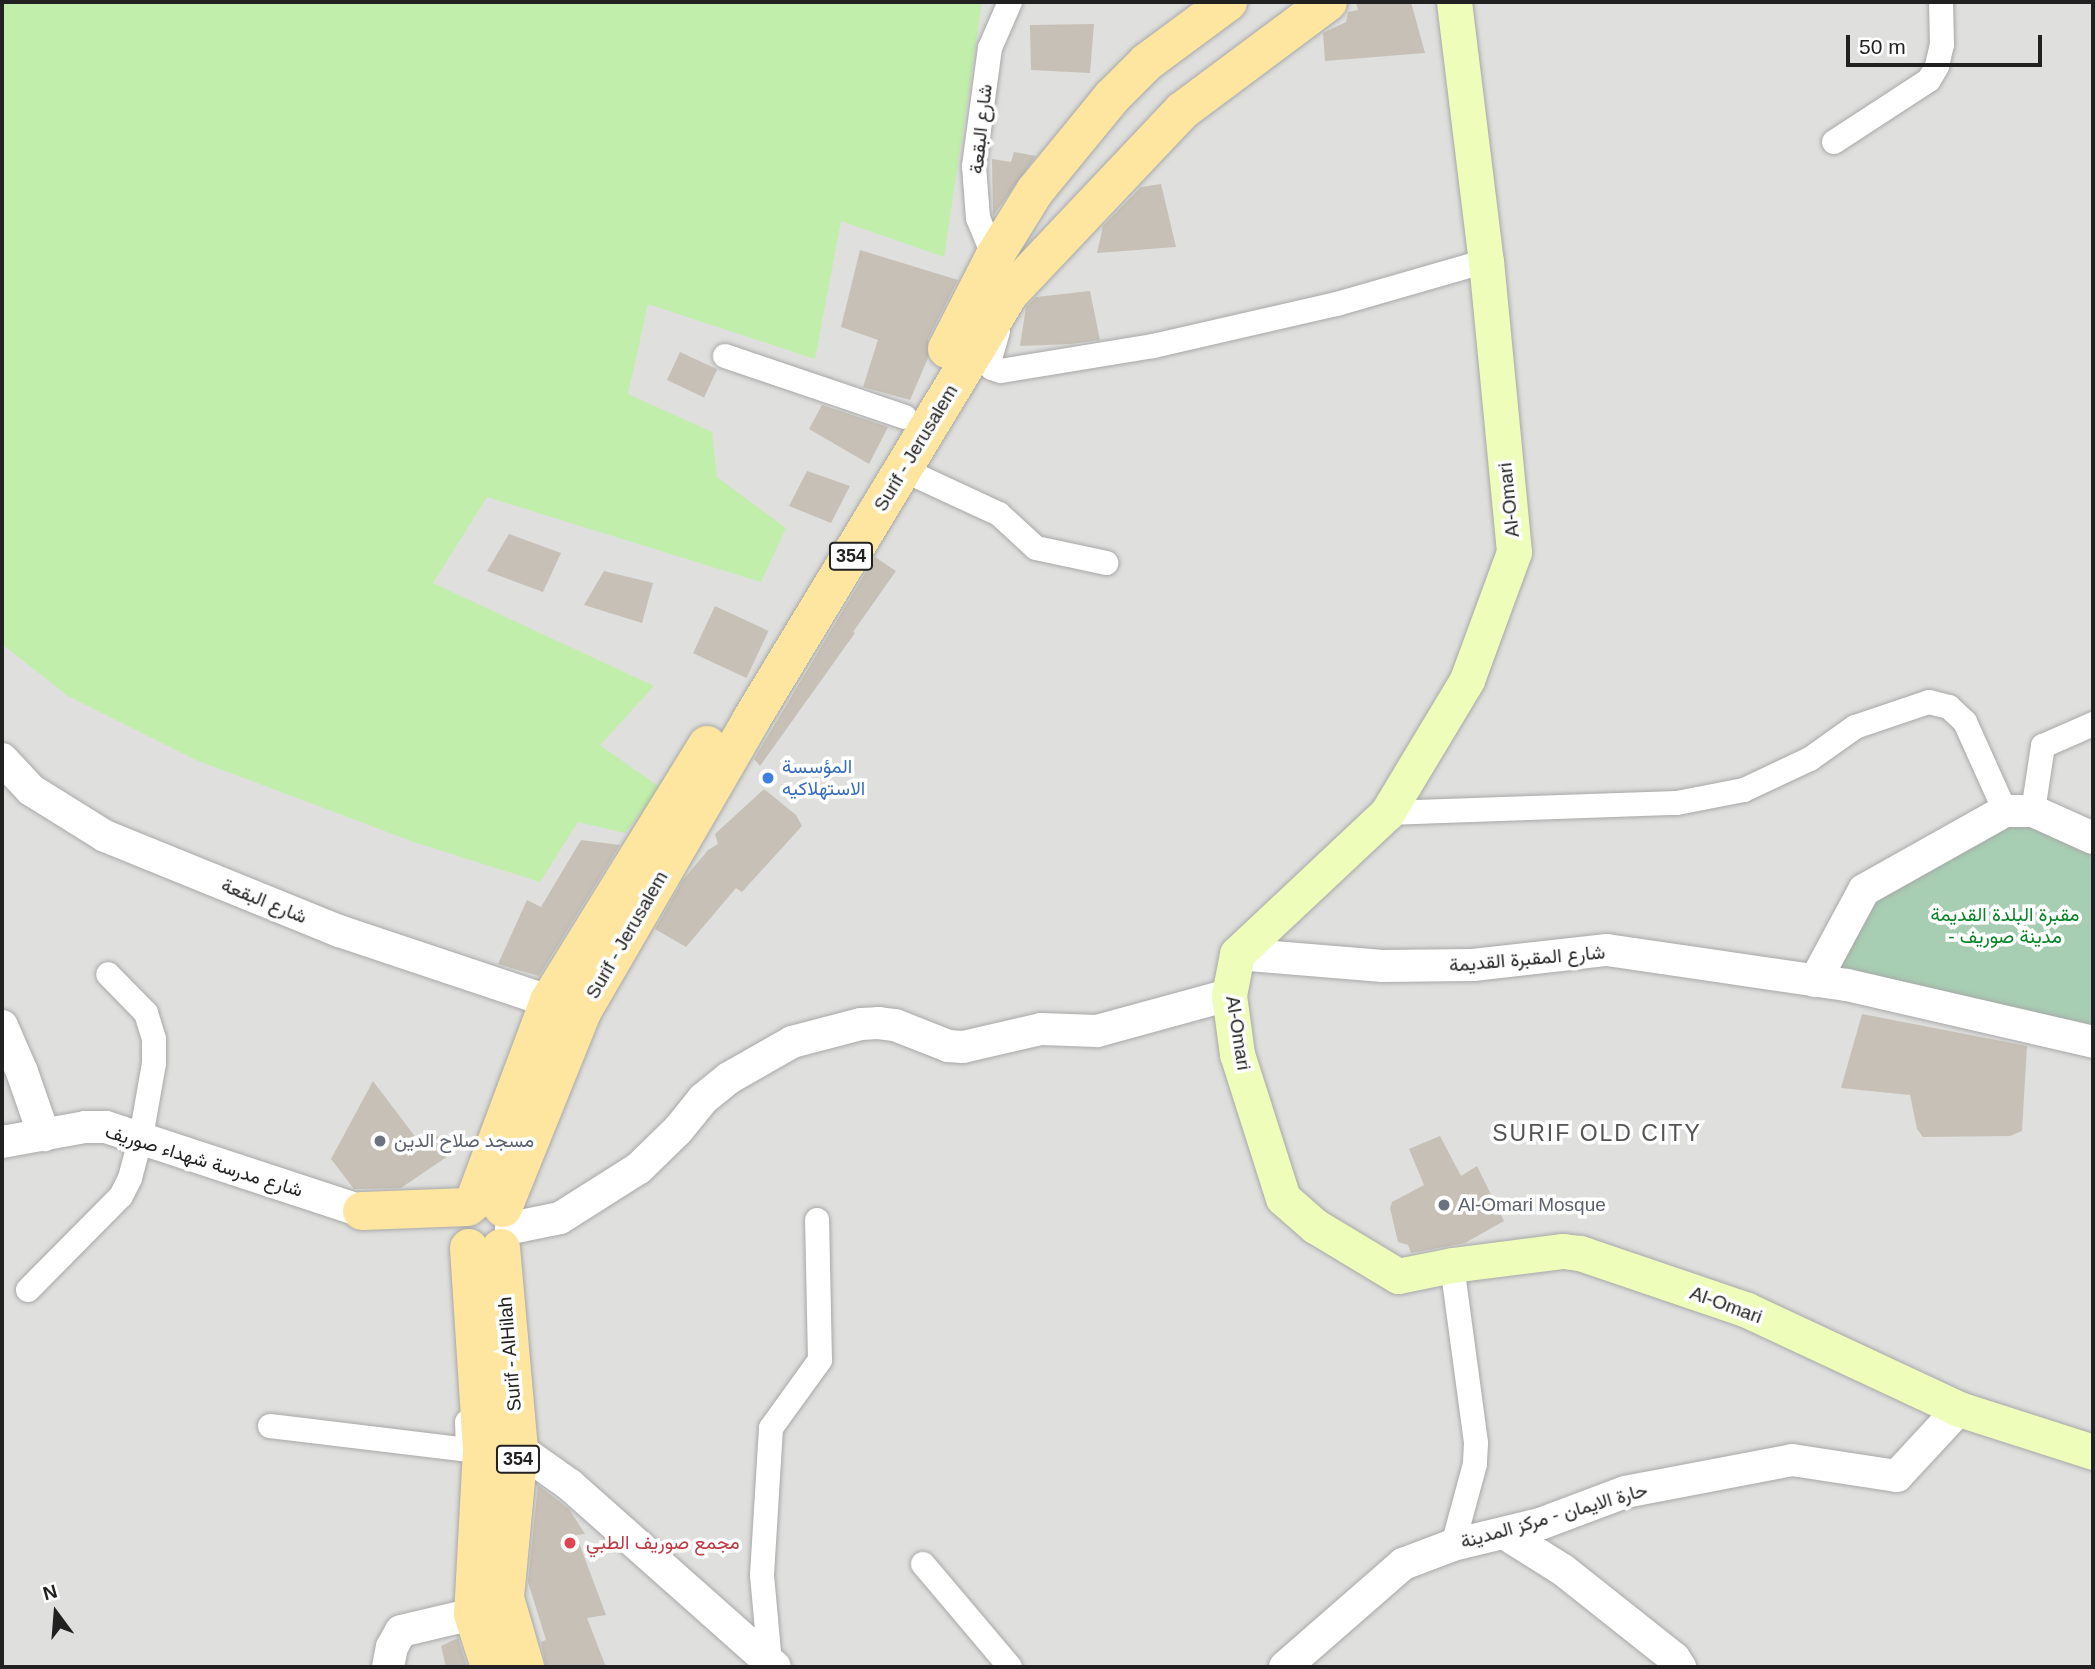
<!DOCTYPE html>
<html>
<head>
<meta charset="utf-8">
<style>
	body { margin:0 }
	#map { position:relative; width:2095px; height:1669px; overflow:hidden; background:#f2f0e8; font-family:Helvetica,Vazirmatn,sans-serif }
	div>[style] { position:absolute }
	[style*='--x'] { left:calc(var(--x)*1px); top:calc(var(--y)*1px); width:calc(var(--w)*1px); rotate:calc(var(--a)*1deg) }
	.residential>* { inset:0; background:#dfdfde; transform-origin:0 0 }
	.grass>* { inset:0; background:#c1eeab }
	.cemetery>* { inset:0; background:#a7cdb3 }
	.building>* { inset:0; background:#c7c0b6; transform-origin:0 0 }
	.roads { filter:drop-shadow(0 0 2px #a8a8a8) drop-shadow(0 0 2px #a8a8a8) }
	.minor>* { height:24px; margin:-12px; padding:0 12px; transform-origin:12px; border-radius:12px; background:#fff }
	.tertiary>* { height:32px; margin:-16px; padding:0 16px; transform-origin:16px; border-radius:16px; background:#fff }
	.secondary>* { height:35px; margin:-17.5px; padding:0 17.5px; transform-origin:17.5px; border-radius:17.5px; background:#effdba }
	.primary>* { height:38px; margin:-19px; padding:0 19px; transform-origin:19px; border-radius:19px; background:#ffe6a0 }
	.dots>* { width:19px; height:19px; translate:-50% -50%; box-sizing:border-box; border:4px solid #fff; border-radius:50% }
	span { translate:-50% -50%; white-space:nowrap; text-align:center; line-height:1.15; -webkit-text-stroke:7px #fff; paint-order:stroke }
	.shield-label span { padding:2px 5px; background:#fff; border:2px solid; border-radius:5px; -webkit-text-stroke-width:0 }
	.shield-label { font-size:18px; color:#212121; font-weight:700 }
	.street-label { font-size:19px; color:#212121 }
	.shop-label { font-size:19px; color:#366cbe }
	.left { translate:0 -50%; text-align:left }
	.park-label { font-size:19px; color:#068425 }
	.worship-label { font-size:19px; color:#5b616d }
	.health-label { font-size:19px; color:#be3a42 }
	.quarter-label { font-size:23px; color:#545454; letter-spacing:2px }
	.frame { position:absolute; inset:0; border:4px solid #212121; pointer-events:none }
	.north { position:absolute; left:21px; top:1578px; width:70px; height:70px; -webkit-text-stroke:5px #fff; paint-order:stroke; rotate:344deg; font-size:19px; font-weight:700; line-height:28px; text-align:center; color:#212121 }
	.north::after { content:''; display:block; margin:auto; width:24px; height:32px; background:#212121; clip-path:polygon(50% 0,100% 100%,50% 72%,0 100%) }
	.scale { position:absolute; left:1846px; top:35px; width:196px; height:32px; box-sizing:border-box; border:4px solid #212121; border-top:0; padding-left:9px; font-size:21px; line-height:24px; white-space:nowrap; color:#212121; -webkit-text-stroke:5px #fff; paint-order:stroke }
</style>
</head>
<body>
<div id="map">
	<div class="residential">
		<div style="left:2px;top:2px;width:2091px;height:1665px"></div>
	</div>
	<div class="grass">
		<div style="clip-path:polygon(2px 2px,982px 2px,944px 257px,841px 221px,815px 359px,648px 304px,628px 394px,712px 432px,717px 477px,786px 528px,761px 582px,487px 497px,433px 583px,654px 686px,600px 745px,661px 788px,625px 833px,578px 822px,540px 882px,414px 842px,196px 760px,68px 696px,2px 644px)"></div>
	</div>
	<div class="cemetery">
		<div style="clip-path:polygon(2020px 818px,2093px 846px,2093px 1027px,1820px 990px,1869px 897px)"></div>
	</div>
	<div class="building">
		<div style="clip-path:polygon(1356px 2px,1411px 2px,1425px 53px,1325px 61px,1323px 33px,1346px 22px,1348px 12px,1358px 10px)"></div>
		<div style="clip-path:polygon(1094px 24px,1090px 73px,1031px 70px,1030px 25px)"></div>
		<div style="clip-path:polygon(1014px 152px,1036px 156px,993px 216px,992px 159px,1011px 162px)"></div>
		<div style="clip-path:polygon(1161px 184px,1176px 247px,1097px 253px,1103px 226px,1141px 187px)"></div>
		<div style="clip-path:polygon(860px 250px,958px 280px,928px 339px,928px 358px,910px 400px,863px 387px,878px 340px,841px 327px)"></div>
		<div style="clip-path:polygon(1090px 291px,1100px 340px,1071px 344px,1020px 346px,1026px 307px,1036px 297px)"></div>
		<div style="left:680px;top:352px;width:41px;height:31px;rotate:25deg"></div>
		<div style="clip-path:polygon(822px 405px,888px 427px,869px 464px,809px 429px)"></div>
		<div style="clip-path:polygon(807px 471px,850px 486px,831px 523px,789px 506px)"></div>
		<div style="clip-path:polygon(509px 534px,561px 553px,543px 592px,487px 571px)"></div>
		<div style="clip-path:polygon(875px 557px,896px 571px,853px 632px,855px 633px,760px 766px,754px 759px)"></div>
		<div style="clip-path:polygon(604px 571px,653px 583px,642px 623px,584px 605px)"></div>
		<div style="left:715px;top:606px;width:59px;height:52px;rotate:25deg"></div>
		<div style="clip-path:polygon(764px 789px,796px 815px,802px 826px,742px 892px,736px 888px,686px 947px,655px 929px,683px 880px,708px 850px,718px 844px,715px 834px)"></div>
		<div style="clip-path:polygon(581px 840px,620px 845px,539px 976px,498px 964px,527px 900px,541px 907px)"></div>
		<div style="clip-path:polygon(1862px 1014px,2027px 1046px,2022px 1131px,2010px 1136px,1923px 1137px,1917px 1129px,1910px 1095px,1841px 1088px)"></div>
		<div style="clip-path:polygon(373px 1081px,420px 1143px,437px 1136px,448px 1147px,448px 1156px,401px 1188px,354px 1189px,331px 1159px)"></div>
		<div style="clip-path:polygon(1440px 1136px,1461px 1176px,1477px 1166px,1504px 1221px,1465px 1243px,1411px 1253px,1408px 1245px,1398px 1242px,1390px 1208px,1392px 1202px,1424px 1185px,1409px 1149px)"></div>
		<div style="clip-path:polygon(538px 1485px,569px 1509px,585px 1534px,576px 1535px,606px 1615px,587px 1618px,606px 1667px,546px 1667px,541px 1642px,546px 1640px,528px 1582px)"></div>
		<div style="clip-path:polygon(458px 1638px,467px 1667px,446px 1667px,441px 1646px)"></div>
	</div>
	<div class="roads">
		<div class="minor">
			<div style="--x:1834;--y:142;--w:113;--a:-33.1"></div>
			<div style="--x:1929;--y:80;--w:16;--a:-60"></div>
			<div style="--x:1937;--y:66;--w:22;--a:-77"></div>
			<div style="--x:1942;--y:45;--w:43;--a:-91.3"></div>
			<div style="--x:994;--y:257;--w:42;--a:-112.3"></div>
			<div style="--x:978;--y:218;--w:52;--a:-94.4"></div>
			<div style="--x:974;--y:166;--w:119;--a:-82.3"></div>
			<div style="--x:990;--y:48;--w:50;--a:-66.5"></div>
			<div style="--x:998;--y:331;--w:29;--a:106"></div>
			<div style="--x:990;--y:359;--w:9;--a:77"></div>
			<div style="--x:992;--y:368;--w:9;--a:18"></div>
			<div style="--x:1001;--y:371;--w:154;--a:-9.3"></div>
			<div style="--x:1153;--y:346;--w:189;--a:-12.9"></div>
			<div style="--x:1337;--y:304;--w:155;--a:-16.1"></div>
			<div style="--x:725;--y:356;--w:190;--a:18.7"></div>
			<div style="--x:904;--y:470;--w:105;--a:24.9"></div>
			<div style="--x:999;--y:514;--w:50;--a:42.6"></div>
			<div style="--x:1036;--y:548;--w:72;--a:12.1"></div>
			<div style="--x:2033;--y:811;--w:66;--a:-81.3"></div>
			<div style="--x:2043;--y:746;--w:55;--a:-23.7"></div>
			<div style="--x:1387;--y:813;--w:290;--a:-2"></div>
			<div style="--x:1677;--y:803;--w:68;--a:-11"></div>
			<div style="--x:1744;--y:790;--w:73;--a:-25.2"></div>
			<div style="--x:1810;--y:759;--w:55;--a:-35.4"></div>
			<div style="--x:1855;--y:727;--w:78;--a:-18.7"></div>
			<div style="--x:1929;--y:702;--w:21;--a:14"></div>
			<div style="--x:1949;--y:707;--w:22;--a:43"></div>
			<div style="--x:1965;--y:722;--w:98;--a:65.8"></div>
			<div style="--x:1452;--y:1265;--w:180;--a:82.3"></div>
			<div style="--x:1476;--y:1443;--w:21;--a:93"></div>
			<div style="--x:1475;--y:1464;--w:84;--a:105.2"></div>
			<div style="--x:28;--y:1290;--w:132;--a:-45.3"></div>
			<div style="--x:121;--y:1196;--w:20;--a:-63"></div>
			<div style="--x:130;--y:1178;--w:42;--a:-75"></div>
			<div style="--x:141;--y:1137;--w:75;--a:-80"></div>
			<div style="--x:154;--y:1063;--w:24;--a:-90"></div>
			<div style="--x:154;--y:1039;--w:27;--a:-107"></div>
			<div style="--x:146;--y:1013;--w:54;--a:-134.3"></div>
			<div style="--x:270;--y:1426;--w:199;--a:6.9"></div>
			<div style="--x:468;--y:1450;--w:28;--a:-92"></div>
			<div style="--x:923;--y:1564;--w:135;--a:49.8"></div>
			<div style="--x:770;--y:1663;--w:88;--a:-95.2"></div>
			<div style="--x:762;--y:1575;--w:147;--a:-86.5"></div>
			<div style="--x:771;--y:1428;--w:84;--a:-54.2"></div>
			<div style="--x:820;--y:1360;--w:140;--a:-91.2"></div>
		</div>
		<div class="tertiary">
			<div style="--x:2;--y:759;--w:42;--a:46.9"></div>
			<div style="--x:31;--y:790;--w:87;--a:31.9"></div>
			<div style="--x:105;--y:836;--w:253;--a:22.1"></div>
			<div style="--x:339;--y:931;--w:243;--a:18.5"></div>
			<div style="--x:1237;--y:954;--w:146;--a:4.7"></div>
			<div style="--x:1383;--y:966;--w:90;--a:-0.6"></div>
			<div style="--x:1473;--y:965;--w:135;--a:-6.4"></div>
			<div style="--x:1607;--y:950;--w:243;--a:8.3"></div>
			<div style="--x:1847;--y:985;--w:253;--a:13"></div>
			<div style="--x:1815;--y:981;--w:103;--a:-61.7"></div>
			<div style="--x:1864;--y:890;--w:162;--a:-29.3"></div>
			<div style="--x:2005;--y:811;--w:28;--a:0"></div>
			<div style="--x:2033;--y:811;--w:66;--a:24.2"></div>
			<div style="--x:2;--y:1026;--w:50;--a:66.5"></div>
			<div style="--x:22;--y:1072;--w:67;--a:70.8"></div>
			<div style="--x:2;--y:1142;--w:84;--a:-10.2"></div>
			<div style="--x:85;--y:1127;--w:21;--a:0"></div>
			<div style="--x:106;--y:1127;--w:269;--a:18.2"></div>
			<div style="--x:511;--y:1228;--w:50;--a:-11.5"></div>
			<div style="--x:560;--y:1218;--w:93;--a:-32.3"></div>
			<div style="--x:639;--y:1168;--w:54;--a:-44.3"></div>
			<div style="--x:678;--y:1130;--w:40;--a:-51"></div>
			<div style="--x:703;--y:1099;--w:33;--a:-39"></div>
			<div style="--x:729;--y:1078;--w:73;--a:-29.7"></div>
			<div style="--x:792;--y:1042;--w:71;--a:-14.6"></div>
			<div style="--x:861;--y:1024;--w:17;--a:-3"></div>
			<div style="--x:878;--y:1023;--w:17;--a:7"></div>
			<div style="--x:895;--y:1025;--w:57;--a:21.6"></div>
			<div style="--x:948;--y:1046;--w:15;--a:4"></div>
			<div style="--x:963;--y:1047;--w:80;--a:-13"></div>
			<div style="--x:1041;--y:1029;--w:56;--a:2"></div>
			<div style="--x:1097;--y:1031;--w:137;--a:-15.3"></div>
			<div style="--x:519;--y:1449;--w:62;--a:35.2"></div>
			<div style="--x:570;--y:1485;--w:274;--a:41.6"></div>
			<div style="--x:1504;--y:1533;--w:70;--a:32.1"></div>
			<div style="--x:1563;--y:1570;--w:142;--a:38.4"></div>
			<div style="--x:1674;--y:1658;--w:11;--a:56"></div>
			<div style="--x:388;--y:1667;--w:20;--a:-79"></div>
			<div style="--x:392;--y:1647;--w:18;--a:-61"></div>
			<div style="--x:401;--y:1631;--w:74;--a:-13.3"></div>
			<div style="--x:1285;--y:1667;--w:157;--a:-41.1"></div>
			<div style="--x:1403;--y:1564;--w:53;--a:-20.8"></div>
			<div style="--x:1453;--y:1545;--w:89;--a:-13.6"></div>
			<div style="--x:1540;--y:1524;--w:91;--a:-20.6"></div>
			<div style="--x:1625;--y:1492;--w:170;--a:-10.8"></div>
			<div style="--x:1792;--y:1460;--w:106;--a:8.7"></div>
			<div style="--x:1897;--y:1476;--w:91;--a:-47.2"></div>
		</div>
		<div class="secondary">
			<div style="--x:1454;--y:2;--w:261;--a:83"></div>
			<div style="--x:1486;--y:261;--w:292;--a:84.5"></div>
			<div style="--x:1514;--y:552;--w:136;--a:110.2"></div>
			<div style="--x:1467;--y:680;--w:155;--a:121"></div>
			<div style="--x:1387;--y:813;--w:206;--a:136.8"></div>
			<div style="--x:1237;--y:954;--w:42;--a:101"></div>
			<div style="--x:1229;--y:995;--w:60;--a:82.3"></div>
			<div style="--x:1237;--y:1054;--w:151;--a:72.3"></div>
			<div style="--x:1283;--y:1198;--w:43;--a:41.2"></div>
			<div style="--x:1315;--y:1226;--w:97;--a:31.1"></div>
			<div style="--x:1398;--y:1276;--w:55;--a:-11.5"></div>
			<div style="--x:1452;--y:1265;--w:112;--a:-7.2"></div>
			<div style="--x:1563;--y:1251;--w:17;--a:7"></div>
			<div style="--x:1580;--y:1253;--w:176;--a:18.8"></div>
			<div style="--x:1747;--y:1310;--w:234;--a:25"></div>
			<div style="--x:1959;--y:1409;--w:141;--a:17.8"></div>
		</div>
		<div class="primary">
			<div style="--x:947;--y:349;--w:103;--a:-62.9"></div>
			<div style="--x:994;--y:257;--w:78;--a:-58.2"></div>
			<div style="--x:1035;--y:191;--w:122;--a:-50.7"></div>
			<div style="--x:1112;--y:97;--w:49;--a:-45"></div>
			<div style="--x:1147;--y:62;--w:101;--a:-36.5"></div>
			<div style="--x:474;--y:1202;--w:215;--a:-69.5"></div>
			<div style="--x:549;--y:1001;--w:301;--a:-58.3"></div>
			<div style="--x:503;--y:1208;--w:211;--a:-68"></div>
			<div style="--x:582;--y:1012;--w:337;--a:-59.9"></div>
			<div style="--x:751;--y:720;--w:497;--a:-58.8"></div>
			<div style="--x:1008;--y:295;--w:253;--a:-46.6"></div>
			<div style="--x:1182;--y:111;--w:182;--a:-36.7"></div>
			<div style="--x:362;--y:1211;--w:106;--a:-2.2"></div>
			<div style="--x:469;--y:1248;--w:202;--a:86.3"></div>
			<div style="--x:482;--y:1450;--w:164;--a:93.1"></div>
			<div style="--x:473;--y:1614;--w:56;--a:72.2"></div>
			<div style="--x:501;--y:1248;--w:202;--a:84.9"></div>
			<div style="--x:519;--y:1449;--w:150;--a:95.4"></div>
			<div style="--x:505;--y:1598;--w:72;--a:73.8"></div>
		</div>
	</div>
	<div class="dots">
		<div style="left:768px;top:778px;background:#3f7fe0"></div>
		<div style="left:380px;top:1141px;background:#6b7280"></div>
		<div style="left:1444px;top:1205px;background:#6b7280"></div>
		<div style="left:570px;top:1543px;background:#e0444e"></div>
	</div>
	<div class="shield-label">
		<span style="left:851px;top:556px">354</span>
		<span style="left:518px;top:1459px">354</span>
	</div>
	<div class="street-label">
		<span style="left:981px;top:129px;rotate:-84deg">شارع البقعة</span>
		<span style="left:916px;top:448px;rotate:-59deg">Surif - Jerusalem</span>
		<span style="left:1509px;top:500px;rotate:-96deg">Al-Omari</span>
		<span style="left:264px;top:901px;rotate:22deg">شارع البقعة</span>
		<span style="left:627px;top:935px;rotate:-60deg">Surif - Jerusalem</span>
		<span style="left:1527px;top:959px;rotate:-5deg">شارع المقبرة القديمة</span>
		<span style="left:1238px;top:1033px;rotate:81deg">Al-Omari</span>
		<span style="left:204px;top:1161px;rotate:17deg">شارع مدرسة شهداء صوريف</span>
		<span style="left:1726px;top:1305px;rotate:20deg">Al-Omari</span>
		<span style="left:510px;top:1354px;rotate:-95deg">Surif - AlHilah</span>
		<span style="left:1554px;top:1516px;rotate:-16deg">حارة الايمان - مركز المدينة</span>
	</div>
	<div class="shop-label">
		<span class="left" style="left:782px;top:778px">المؤسسة<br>الاستهلاكيه</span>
	</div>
	<div class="park-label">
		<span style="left:2005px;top:926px">مقبرة البلدة القديمة<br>- مدينة صوريف</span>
	</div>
	<div class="worship-label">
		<span class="left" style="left:394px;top:1141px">مسجد صلاح الدين</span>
		<span class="left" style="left:1458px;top:1205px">Al-Omari Mosque</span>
	</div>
	<div class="health-label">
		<span class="left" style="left:586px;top:1543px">مجمع صوريف الطبي</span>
	</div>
	<div class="quarter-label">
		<span style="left:1597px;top:1133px">SURIF OLD CITY</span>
	</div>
	<div class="frame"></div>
	<div class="north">N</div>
	<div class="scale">50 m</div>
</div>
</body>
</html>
